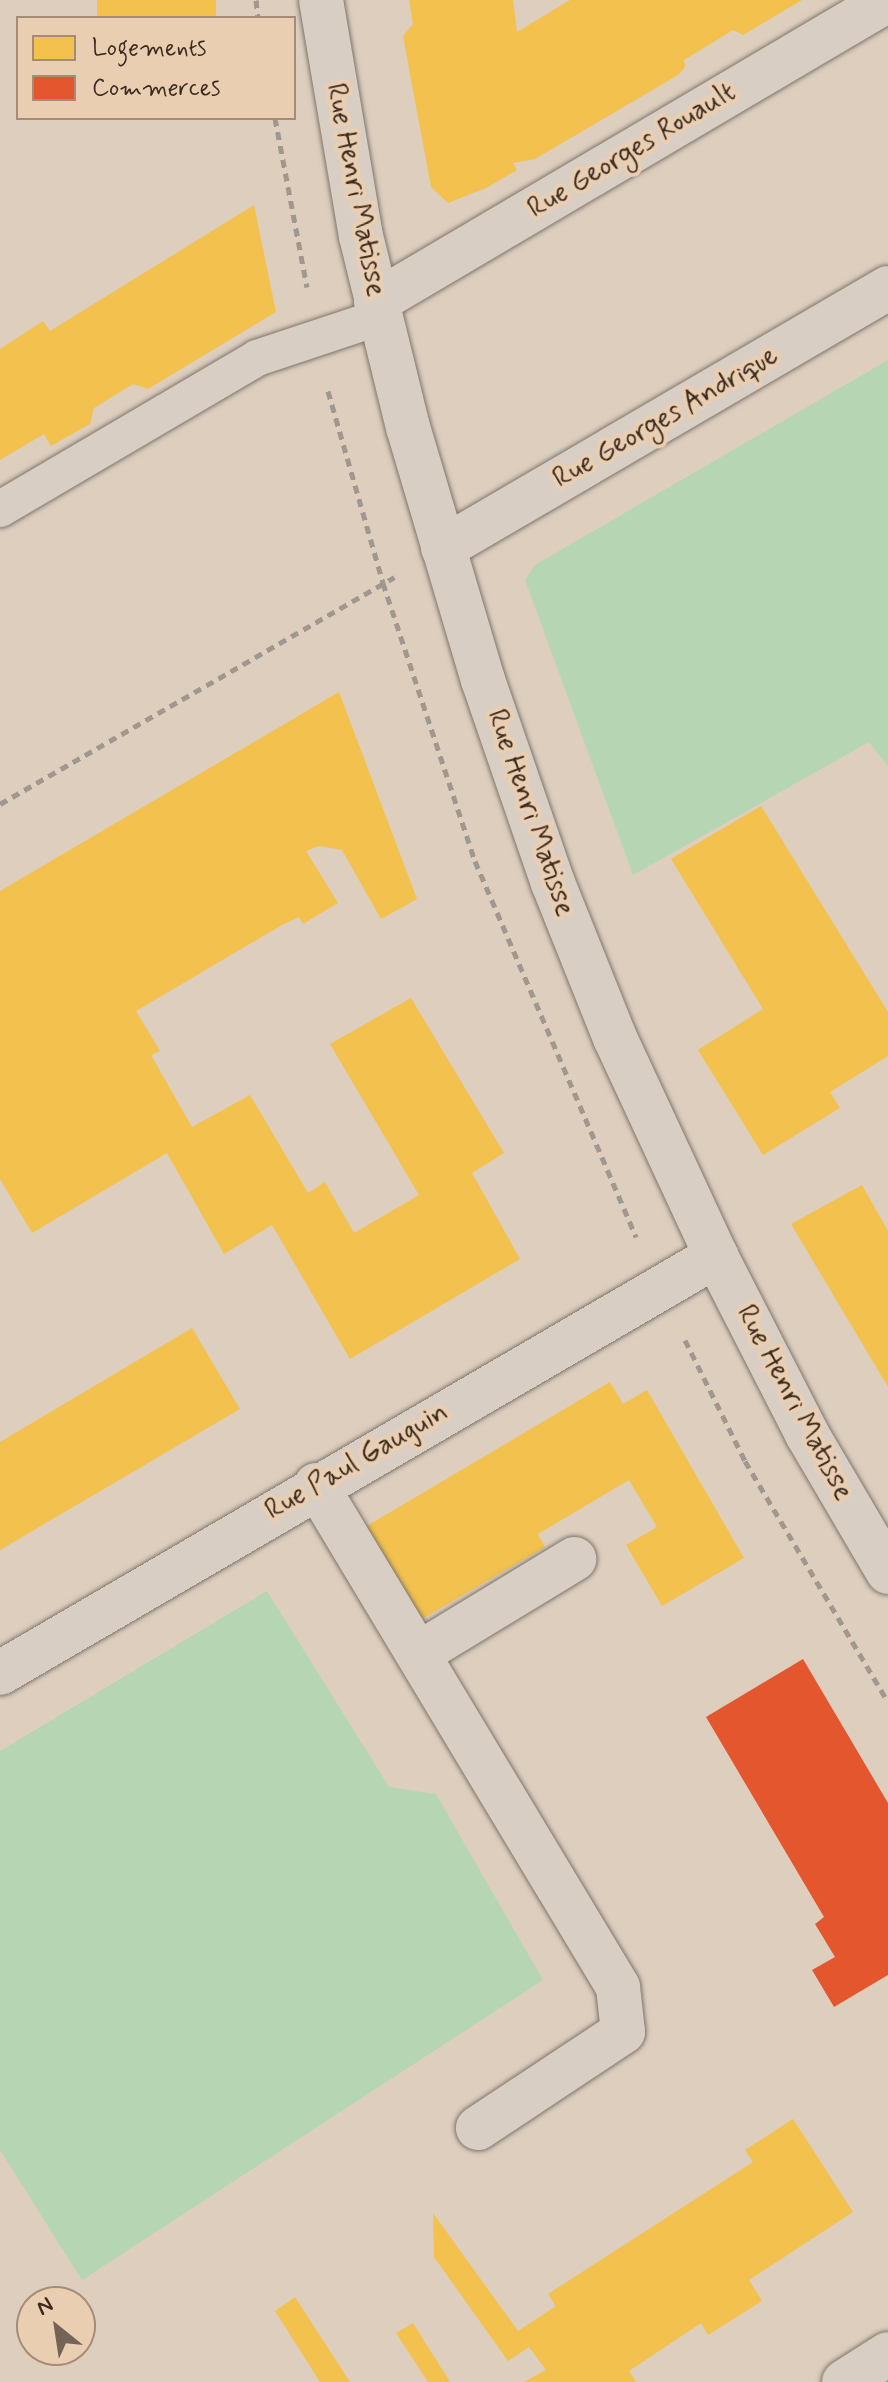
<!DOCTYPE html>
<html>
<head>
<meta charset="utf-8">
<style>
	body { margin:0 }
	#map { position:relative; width:888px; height:2382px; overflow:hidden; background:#ddcebe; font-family:Mynerve,sans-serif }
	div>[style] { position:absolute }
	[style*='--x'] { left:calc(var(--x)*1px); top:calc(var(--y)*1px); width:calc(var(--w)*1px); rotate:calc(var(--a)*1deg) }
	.green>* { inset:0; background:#b6d6b3 }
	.homes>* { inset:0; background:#f2c14e; transform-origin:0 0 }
	.shops>* { inset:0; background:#e4572e }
	.path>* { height:5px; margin-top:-2.5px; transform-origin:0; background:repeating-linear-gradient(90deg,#a0978e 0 8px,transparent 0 14px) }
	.roads { filter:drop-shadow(0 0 2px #7f756b) drop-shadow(0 0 2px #7f756b) }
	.lane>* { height:36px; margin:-18px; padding:0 18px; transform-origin:18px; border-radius:18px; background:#d8cec3 }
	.street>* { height:44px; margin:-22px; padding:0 22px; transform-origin:22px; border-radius:22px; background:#d8cec3 }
	.secondary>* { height:44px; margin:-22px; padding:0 22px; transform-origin:22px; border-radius:22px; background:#d8cec3 }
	span { translate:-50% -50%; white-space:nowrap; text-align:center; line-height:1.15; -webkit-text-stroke:8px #eaceb1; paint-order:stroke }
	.street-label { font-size:28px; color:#3b2a1e }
	.legend { position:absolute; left:16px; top:16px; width:280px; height:104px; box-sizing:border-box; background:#eaceb1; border:2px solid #a48c76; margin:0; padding:10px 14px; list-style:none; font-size:24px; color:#3b2a1e }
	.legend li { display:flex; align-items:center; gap:16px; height:40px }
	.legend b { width:40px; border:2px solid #a48c76 }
	.north { position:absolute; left:16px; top:2286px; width:80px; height:80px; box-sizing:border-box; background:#eaceb1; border:2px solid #a48c76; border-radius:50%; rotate:330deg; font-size:22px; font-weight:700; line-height:32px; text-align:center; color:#3b2a1e }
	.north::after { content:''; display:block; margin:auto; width:28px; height:36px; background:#746356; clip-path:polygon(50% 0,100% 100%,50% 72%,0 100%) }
</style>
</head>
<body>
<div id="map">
	<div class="green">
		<div style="clip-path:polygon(888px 360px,888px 766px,869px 742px,633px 875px,525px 580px,535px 565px)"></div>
		<div style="clip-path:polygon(267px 1591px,389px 1787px,436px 1794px,543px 1980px,82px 2280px,0 2150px,0 1751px)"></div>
	</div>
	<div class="homes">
		<div style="left:97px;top:0;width:119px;height:18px"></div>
		<div style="clip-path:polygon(409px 0,513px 0,517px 32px,570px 0,802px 0,743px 35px,733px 30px,684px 60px,685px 67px,678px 75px,535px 159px,513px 163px,517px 170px,486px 188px,448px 203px,431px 187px,403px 36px,413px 24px)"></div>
		<div style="clip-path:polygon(254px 205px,276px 312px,148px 389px,133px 384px,94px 408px,90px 424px,51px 446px,44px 434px,0 460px,0 349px,43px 321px,50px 331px)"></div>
		<div style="clip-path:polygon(339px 692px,417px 899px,381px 919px,342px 850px,319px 846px,306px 851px,338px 903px,303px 924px,299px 917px,282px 925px,136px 1011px,160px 1051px,151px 1055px,192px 1127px,250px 1095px,308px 1193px,325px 1182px,354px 1233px,419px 1195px,330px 1044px,411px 998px,504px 1153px,472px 1173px,520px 1259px,350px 1359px,272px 1225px,224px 1254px,167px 1153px,32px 1233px,0 1179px,0 891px)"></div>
		<div style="clip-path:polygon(761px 806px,888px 1012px,888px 1056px,830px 1092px,840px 1108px,763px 1155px,698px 1050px,763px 1009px,671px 859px)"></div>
		<div style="clip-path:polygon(862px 1185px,888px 1231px,888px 1387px,791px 1224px)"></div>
		<div style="clip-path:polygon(192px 1328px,240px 1409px,0 1550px,0 1442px)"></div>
		<div style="clip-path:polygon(610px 1382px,623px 1404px,647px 1390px,744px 1558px,662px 1606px,626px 1545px,657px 1527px,629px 1480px,538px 1534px,545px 1547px,405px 1629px,350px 1536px)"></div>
		<div style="clip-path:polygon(793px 2119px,853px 2212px,749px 2280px,762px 2301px,708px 2335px,701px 2323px,629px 2371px,636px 2382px,524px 2382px,546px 2370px,529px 2347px,508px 2361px,434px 2257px,433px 2213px,518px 2331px,556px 2306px,548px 2294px,753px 2162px,745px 2150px)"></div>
		<div style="clip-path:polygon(295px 2297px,350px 2382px,320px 2382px,275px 2311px)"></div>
		<div style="clip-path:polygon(413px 2323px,450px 2382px,428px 2382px,396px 2333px)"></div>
	</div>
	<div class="shops">
		<div style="clip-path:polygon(803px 1659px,888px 1803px,888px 1975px,834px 2007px,812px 1970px,835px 1957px,815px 1924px,824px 1917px,706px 1717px)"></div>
	</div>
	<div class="path">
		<div style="--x:256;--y:0;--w:18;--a:84"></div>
		<div style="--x:275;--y:118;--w:172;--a:79.3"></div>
		<div style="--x:328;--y:391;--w:200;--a:74"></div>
		<div style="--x:383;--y:583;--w:293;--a:71.7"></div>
		<div style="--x:475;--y:861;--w:409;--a:66.8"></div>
		<div style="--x:0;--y:804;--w:455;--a:-29.9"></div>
		<div style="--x:685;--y:1340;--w:135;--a:63.6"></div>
		<div style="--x:745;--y:1461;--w:280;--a:59.3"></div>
	</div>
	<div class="roads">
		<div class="lane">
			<div style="--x:0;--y:509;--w:298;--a:-30.4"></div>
			<div style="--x:257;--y:358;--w:130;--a:-18.4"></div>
		</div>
		<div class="street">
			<div style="--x:321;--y:0;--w:239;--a:80.4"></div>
			<div style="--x:361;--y:236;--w:197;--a:76.2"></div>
			<div style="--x:408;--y:427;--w:264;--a:73.5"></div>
			<div style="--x:483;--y:680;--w:215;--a:71"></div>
			<div style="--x:553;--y:883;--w:167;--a:68.2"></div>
			<div style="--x:615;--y:1038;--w:240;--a:65.1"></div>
			<div style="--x:716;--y:1256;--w:200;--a:62.9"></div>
			<div style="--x:807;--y:1434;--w:160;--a:59.6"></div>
			<div style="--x:376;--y:302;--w:594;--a:-30.53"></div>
			<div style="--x:443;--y:548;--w:515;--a:-30.3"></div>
			<div style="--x:316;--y:1485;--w:586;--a:58.97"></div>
			<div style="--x:618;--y:1987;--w:45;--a:83.7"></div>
			<div style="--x:623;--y:2032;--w:174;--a:146.5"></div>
			<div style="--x:418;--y:1654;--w:183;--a:-31.3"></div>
			<div style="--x:0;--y:1673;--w:829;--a:-30.22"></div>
		</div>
		<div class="secondary">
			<div style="--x:844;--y:2382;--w:52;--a:-32.5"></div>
		</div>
	</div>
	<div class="street-label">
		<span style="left:632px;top:151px;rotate:-31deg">Rue Georges Rouault</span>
		<span style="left:355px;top:190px;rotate:79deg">Rue Henri Matisse</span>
		<span style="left:666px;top:418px;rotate:-30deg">Rue Georges Andrique</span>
		<span style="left:530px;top:813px;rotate:71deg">Rue Henri Matisse</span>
		<span style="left:794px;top:1403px;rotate:62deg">Rue Henri Matisse</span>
		<span style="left:357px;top:1462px;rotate:-30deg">Rue Paul Gauguin</span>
	</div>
	<ul class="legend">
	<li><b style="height:22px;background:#f2c14e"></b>Logements</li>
	<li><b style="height:22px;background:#e4572e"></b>Commerces</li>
	</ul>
	<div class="north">N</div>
</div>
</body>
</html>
